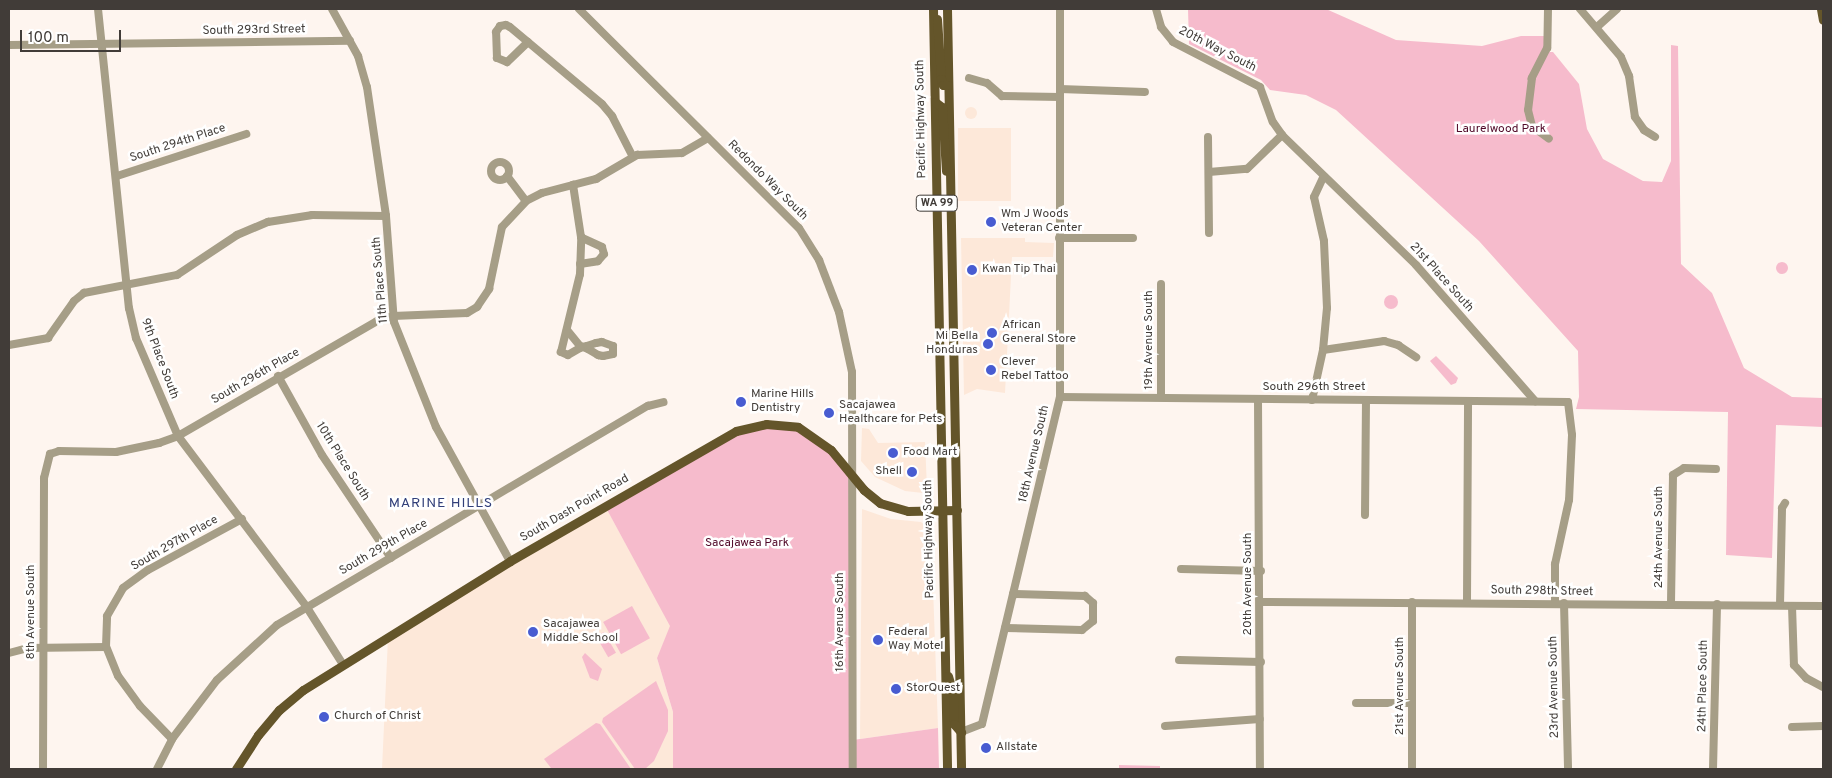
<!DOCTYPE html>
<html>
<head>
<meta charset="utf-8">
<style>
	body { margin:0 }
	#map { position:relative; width:1832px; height:778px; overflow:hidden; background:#fef5ef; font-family:Overpass,sans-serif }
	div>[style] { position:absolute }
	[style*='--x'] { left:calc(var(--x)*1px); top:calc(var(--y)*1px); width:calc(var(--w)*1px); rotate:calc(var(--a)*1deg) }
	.built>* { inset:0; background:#fde8d9; transform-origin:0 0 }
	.round { border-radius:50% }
	.green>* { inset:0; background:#f6bbcc; transform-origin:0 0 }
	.minor>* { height:8px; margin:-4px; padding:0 4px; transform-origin:4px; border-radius:4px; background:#a69e87 }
	.minor>.ring { margin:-4px; padding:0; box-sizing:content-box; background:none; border:8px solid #a69e87; border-radius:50% }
	.major>* { height:9px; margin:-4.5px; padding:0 4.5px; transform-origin:4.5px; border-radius:4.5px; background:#64552a }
	.dots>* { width:14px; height:14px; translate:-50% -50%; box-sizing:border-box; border:2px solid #fff; border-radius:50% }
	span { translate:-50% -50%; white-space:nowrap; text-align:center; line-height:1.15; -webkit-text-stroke:5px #fff; paint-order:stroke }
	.shield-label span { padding:1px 4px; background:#fff; border:1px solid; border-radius:4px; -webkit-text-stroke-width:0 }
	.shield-label { font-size:11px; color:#413c38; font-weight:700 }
	.street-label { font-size:12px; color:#413c38 }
	.park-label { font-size:12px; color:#510a29 }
	.poi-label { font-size:12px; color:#413c38 }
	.left { translate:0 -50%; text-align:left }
	.right { translate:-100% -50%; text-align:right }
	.neighbourhood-label { font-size:14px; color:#313f79; letter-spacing:1px }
	.frame { position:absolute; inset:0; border:10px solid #413c38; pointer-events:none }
	.scale { position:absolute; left:20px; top:30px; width:101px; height:22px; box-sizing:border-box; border:2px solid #413c38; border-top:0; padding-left:6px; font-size:15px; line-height:18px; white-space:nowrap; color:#413c38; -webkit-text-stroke:4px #fff; paint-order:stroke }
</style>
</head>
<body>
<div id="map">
	<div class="built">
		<div class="round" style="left:965px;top:107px;width:12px;height:12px"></div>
		<div style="left:958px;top:128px;width:53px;height:73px"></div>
		<div style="clip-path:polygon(961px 238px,1025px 238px,1025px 242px,1054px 243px,1053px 257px,1012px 257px,1005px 393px,977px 389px,964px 395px)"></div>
		<div style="clip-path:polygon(862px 428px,869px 429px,878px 443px,925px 442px,927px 488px,923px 493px,905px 491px,875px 477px,861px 461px)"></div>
		<div style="clip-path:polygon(605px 506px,671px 626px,657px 658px,673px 712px,673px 769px,382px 769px,388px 638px)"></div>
		<div style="clip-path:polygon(862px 509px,891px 519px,921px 522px,931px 530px,938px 728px,860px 739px)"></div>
	</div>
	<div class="green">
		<div style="clip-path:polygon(1188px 9px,1326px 9px,1396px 40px,1482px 46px,1521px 36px,1546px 36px,1546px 52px,1553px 52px,1579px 84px,1587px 129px,1603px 159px,1643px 181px,1662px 182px,1671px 161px,1671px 45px,1678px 46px,1681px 264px,1712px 293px,1744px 368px,1792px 397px,1823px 398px,1823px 427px,1776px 425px,1772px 558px,1726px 555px,1728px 412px,1576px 409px,1579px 397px,1578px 351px,1479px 241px,1336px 110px,1306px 95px,1270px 90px,1261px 80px,1189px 44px)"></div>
		<div class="round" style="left:1776px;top:262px;width:12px;height:12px"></div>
		<div class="round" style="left:1384px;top:295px;width:14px;height:14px"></div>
		<div style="clip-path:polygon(1436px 356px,1458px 378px,1456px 383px,1451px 385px,1430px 361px)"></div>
		<div style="clip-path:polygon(750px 426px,798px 427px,849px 471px,853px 740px,938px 728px,939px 769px,673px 769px,673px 712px,657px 658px,670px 626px,605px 506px)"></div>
		<div style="left:632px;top:606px;width:37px;height:33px;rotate:61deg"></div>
		<div style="left:604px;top:632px;width:24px;height:9px;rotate:60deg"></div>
		<div style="clip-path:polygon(585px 653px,602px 669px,598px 681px,590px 678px,582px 657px)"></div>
		<div style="clip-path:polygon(656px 681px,668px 710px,668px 731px,654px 761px,645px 769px,635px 769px,602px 722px,603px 718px)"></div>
		<div style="clip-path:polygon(596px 723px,600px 724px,631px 769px,551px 768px,544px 759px)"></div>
		<div style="clip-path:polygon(1119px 765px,1160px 766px,1160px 769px,1119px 769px)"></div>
	</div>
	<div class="minor">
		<div style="--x:98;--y:9;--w:301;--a:84.1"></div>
		<div style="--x:129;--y:308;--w:31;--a:77"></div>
		<div style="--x:136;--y:338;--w:107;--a:66.8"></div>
		<div style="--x:178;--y:436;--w:213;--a:53"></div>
		<div style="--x:306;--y:606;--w:67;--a:57.7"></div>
		<div style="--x:332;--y:9;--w:54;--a:61"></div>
		<div style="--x:358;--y:56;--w:32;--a:74"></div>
		<div style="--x:367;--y:87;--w:130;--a:81.6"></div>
		<div style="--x:386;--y:216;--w:106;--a:85.7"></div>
		<div style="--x:394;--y:322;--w:113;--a:68.2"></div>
		<div style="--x:436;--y:427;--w:153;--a:61.1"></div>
		<div style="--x:579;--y:9;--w:310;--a:44.9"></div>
		<div style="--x:799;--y:228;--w:38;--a:58"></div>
		<div style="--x:819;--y:260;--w:56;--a:69"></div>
		<div style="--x:839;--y:312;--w:61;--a:77.8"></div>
		<div style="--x:852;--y:372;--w:397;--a:89.9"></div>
		<div style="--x:1156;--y:9;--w:19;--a:74"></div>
		<div style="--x:1161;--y:27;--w:19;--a:51"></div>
		<div style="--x:1173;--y:42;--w:98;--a:27.3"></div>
		<div style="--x:1260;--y:87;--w:37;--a:70"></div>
		<div style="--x:1273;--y:122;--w:16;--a:55"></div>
		<div style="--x:1282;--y:135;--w:187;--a:44.1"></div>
		<div style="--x:1416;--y:265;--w:181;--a:48.8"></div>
		<div style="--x:1548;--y:9;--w:39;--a:91"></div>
		<div style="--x:1547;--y:48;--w:34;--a:117"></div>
		<div style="--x:1532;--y:78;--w:32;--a:97"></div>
		<div style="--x:1528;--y:110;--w:16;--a:76"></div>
		<div style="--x:1532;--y:126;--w:21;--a:37"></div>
		<div style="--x:1580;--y:9;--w:63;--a:49.5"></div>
		<div style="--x:1621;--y:57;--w:21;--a:67"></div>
		<div style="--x:1629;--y:76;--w:41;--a:81.7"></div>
		<div style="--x:1635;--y:117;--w:16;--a:55"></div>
		<div style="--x:1644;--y:130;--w:13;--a:32"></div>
		<div style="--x:1597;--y:27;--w:27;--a:-42"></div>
		<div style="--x:528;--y:42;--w:29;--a:136"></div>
		<div style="--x:507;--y:62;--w:11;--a:-158"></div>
		<div style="--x:497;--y:58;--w:26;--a:-92"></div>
		<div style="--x:496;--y:32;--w:7;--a:-56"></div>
		<div style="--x:500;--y:26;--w:6;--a:-9"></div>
		<div style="--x:506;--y:25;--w:4;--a:27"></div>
		<div style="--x:510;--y:27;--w:120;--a:39.9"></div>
		<div style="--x:602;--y:104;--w:16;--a:50"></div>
		<div style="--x:612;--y:116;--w:46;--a:62.9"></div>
		<div style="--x:9;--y:45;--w:341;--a:-0.7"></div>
		<div style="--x:969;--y:78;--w:19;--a:16"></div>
		<div style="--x:987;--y:83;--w:20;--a:41"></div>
		<div style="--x:1002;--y:96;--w:58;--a:1"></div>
		<div style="--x:1060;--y:89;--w:85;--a:2"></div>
		<div style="--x:1208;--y:137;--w:96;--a:89.4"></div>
		<div class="ring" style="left:491px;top:162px;width:10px;height:10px"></div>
		<div style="--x:1209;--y:172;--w:38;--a:-5"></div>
		<div style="--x:1247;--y:169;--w:49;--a:-44.2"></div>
		<div style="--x:117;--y:176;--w:136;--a:-18"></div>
		<div style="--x:507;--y:176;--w:31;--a:53"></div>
		<div style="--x:1059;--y:238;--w:74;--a:0"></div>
		<div style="--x:580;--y:264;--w:18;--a:-9"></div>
		<div style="--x:598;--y:261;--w:9;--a:-49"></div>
		<div style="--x:604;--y:254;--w:7;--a:-106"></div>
		<div style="--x:602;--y:247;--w:23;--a:-155"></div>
		<div style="--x:1161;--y:284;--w:113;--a:90"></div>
		<div style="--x:567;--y:330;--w:21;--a:51"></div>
		<div style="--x:580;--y:346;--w:3;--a:18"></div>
		<div style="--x:583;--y:347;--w:5;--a:22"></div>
		<div style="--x:588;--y:349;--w:12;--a:31"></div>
		<div style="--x:598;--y:355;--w:5;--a:11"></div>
		<div style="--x:603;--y:356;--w:10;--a:-11"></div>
		<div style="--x:613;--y:354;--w:8;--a:-90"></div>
		<div style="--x:613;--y:346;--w:12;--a:-160"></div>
		<div style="--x:602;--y:342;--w:6;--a:171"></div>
		<div style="--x:596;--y:343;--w:9;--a:162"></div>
		<div style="--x:587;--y:346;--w:4;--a:166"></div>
		<div style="--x:583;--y:347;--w:3;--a:162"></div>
		<div style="--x:580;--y:348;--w:14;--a:150"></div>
		<div style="--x:568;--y:355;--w:8;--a:-157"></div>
		<div style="--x:561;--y:352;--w:80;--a:-76.3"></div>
		<div style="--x:580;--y:274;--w:37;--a:-88"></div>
		<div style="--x:581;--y:237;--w:53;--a:-98.7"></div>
		<div style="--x:9;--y:345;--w:40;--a:-10"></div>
		<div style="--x:48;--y:338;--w:45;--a:-54.9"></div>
		<div style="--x:74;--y:301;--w:13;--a:-39"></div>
		<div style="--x:84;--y:293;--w:95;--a:-11"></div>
		<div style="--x:177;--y:275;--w:72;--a:-33.7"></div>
		<div style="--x:237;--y:235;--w:34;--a:-23"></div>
		<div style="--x:268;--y:222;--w:45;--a:-9"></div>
		<div style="--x:312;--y:215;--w:74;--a:0.8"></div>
		<div style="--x:1323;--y:350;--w:62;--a:-8.4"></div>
		<div style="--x:1384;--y:341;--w:15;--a:16"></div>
		<div style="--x:1398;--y:345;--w:22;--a:34"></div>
		<div style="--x:278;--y:376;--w:90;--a:60.9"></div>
		<div style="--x:322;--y:455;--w:124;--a:56.2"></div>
		<div style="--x:1060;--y:397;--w:508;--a:0.56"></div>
		<div style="--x:1568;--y:402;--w:33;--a:83"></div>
		<div style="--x:1572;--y:435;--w:65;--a:92.6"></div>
		<div style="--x:1569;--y:500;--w:66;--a:102.3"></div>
		<div style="--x:1555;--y:564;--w:39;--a:90"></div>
		<div style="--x:1258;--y:399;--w:370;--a:89.7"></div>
		<div style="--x:1312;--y:400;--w:51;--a:-77.6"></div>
		<div style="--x:1323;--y:350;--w:42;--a:-84.6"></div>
		<div style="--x:1327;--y:308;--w:67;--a:-92.6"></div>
		<div style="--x:1324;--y:241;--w:45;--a:-102.8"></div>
		<div style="--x:1314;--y:197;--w:23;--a:-65"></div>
		<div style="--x:1365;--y:515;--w:115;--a:-89.5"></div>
		<div style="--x:1181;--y:569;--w:80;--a:1.4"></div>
		<div style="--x:1261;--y:602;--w:562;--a:0.41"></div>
		<div style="--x:1467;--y:602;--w:201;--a:-89.7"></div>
		<div style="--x:1564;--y:603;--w:166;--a:88.6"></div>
		<div style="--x:1671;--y:603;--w:128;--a:-89.1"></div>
		<div style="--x:1673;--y:475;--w:13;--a:-32"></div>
		<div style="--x:1684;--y:468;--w:32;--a:2"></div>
		<div style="--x:1780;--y:605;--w:97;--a:-88.8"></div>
		<div style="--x:1782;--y:508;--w:6;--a:-59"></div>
		<div style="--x:1792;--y:606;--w:59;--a:88.1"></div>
		<div style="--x:1794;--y:665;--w:18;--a:47"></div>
		<div style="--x:1806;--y:678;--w:19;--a:28"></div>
		<div style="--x:1005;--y:628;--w:77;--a:1.5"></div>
		<div style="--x:1082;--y:630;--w:14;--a:-39"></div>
		<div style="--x:1093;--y:621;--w:18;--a:-90"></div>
		<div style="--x:1093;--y:603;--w:11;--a:-139"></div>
		<div style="--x:1085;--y:596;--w:72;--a:-178.4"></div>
		<div style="--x:9;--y:653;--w:20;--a:-15"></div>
		<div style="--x:28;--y:648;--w:78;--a:-0.7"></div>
		<div style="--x:1179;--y:660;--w:82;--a:1.4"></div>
		<div style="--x:1356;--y:703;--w:55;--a:0"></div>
		<div style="--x:1165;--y:726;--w:95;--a:-4.2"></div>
		<div style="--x:1792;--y:727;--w:31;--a:-2"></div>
		<div style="--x:961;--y:732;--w:22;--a:-21"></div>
		<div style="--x:982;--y:724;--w:336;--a:-76.6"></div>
		<div style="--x:1060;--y:397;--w:388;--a:-90"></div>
		<div style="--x:172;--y:739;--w:46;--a:-134.1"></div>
		<div style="--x:140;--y:706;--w:37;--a:-126"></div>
		<div style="--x:118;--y:676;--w:31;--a:-112"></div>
		<div style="--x:106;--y:647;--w:31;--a:-88"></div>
		<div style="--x:107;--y:616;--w:32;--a:-60"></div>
		<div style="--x:123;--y:588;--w:31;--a:-36"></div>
		<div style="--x:148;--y:570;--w:107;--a:-28.5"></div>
		<div style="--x:43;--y:769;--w:291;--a:-89.8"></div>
		<div style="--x:44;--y:478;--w:25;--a:-76"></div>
		<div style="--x:50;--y:454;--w:9;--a:-18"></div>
		<div style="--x:59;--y:451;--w:57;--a:1"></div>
		<div style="--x:116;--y:452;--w:44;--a:-11.8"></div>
		<div style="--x:159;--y:443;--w:20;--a:-20"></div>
		<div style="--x:178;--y:436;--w:230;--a:-30"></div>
		<div style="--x:377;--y:321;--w:17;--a:-17"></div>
		<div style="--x:393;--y:316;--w:74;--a:-2.3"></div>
		<div style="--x:467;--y:313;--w:12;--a:-31"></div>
		<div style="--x:477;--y:307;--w:22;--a:-56"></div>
		<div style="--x:489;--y:289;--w:63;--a:-78.2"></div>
		<div style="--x:502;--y:227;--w:35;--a:-47"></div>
		<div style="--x:526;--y:201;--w:18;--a:-27"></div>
		<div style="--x:542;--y:193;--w:56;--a:-14.5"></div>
		<div style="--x:596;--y:179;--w:48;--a:-30.3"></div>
		<div style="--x:637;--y:155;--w:45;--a:-2.5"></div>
		<div style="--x:682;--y:153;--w:30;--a:-30"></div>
		<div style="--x:157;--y:769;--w:34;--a:-63"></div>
		<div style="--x:172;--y:739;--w:74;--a:-52.7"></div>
		<div style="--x:217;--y:680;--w:81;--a:-42.5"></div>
		<div style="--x:277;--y:625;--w:431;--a:-30.6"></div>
		<div style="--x:648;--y:406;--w:16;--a:-14"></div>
		<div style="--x:1412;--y:769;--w:167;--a:-90"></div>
		<div style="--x:1713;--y:769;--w:165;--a:-88.6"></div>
	</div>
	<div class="major">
		<div style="--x:933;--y:9;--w:760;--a:88.94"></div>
		<div style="--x:947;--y:9;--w:760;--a:88.94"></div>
		<div style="--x:1821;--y:9;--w:11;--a:80"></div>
		<div style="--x:937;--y:19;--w:60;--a:86.2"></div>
		<div style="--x:941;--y:79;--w:6;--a:72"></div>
		<div style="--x:943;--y:85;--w:5;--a:0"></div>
		<div style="--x:935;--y:102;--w:9;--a:36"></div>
		<div style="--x:942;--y:107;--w:64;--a:86.4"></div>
		<div style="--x:948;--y:676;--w:18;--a:74"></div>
		<div style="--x:953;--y:693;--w:31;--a:88"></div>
		<div style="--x:954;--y:724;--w:11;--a:49"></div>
		<div style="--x:236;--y:769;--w:40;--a:-57.1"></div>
		<div style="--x:258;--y:735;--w:33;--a:-50"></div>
		<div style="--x:279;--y:710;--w:31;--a:-40"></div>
		<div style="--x:303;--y:690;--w:244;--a:-31.9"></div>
		<div style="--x:510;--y:561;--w:261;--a:-29.9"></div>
		<div style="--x:736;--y:431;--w:31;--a:-13"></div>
		<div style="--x:766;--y:424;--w:32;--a:5"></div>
		<div style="--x:798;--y:427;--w:40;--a:34.9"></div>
		<div style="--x:831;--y:450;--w:52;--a:50.5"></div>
		<div style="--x:864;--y:490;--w:21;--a:39"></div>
		<div style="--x:880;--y:503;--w:29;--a:16"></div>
		<div style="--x:908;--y:511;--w:49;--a:-1.2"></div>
	</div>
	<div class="dots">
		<div style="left:991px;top:222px;background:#485cd1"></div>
		<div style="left:972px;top:270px;background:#485cd1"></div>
		<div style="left:992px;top:333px;background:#485cd1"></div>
		<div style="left:988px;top:344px;background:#485cd1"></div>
		<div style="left:991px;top:370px;background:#485cd1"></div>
		<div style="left:741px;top:402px;background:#485cd1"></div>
		<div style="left:829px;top:413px;background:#485cd1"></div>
		<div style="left:893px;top:453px;background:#485cd1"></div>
		<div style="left:912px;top:472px;background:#485cd1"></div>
		<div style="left:533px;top:632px;background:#485cd1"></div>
		<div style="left:878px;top:640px;background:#485cd1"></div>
		<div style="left:896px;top:689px;background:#485cd1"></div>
		<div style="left:324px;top:717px;background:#485cd1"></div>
		<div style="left:986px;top:748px;background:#485cd1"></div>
	</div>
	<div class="shield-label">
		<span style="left:937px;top:203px">WA 99</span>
	</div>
	<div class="street-label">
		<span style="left:254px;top:31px;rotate:-1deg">South 293rd Street</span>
		<span style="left:1217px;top:50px;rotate:27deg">20th Way South</span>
		<span style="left:922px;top:119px;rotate:-91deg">Pacific Highway South</span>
		<span style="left:178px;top:144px;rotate:-18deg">South 294th Place</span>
		<span style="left:767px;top:181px;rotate:45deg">Redondo Way South</span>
		<span style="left:1441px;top:278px;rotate:48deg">21st Place South</span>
		<span style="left:381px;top:280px;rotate:-95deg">11th Place South</span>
		<span style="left:1150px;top:340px;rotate:-90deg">19th Avenue South</span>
		<span style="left:159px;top:359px;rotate:69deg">9th Place South</span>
		<span style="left:256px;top:377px;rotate:-30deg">South 296th Place</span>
		<span style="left:1314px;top:388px">South 296th Street</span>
		<span style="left:1035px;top:454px;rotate:-77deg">18th Avenue South</span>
		<span style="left:342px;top:462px;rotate:58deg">10th Place South</span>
		<span style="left:575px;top:509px;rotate:-30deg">South Dash Point Road</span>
		<span style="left:1660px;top:537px;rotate:-90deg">24th Avenue South</span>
		<span style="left:930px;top:539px;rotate:-91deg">Pacific Highway South</span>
		<span style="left:175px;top:544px;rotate:-30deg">South 297th Place</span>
		<span style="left:384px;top:548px;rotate:-30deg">South 299th Place</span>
		<span style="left:1249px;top:584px;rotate:-90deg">20th Avenue South</span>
		<span style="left:1542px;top:592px;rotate:1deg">South 298th Street</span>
		<span style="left:32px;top:612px;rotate:-90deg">8th Avenue South</span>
		<span style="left:841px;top:622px;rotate:-90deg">16th Avenue South</span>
		<span style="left:1401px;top:686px;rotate:-90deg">21st Avenue South</span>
		<span style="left:1704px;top:686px;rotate:-89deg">24th Place South</span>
		<span style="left:1555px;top:687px;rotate:-91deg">23rd Avenue South</span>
	</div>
	<div class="park-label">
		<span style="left:1501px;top:130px">Laurelwood Park</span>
		<span style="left:747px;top:544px">Sacajawea Park</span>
	</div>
	<div class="poi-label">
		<span class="left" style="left:1001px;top:222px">Wm J Woods<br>Veteran Center</span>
		<span class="left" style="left:982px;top:270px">Kwan Tip Thai</span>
		<span class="left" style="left:1002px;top:333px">African<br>General Store</span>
		<span class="right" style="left:978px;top:344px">Mi Bella<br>Honduras</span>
		<span class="left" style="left:1001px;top:370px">Clever<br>Rebel Tattoo</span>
		<span class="left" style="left:751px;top:402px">Marine Hills<br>Dentistry</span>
		<span class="left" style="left:839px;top:413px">Sacajawea<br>Healthcare for Pets</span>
		<span class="left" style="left:903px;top:453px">Food Mart</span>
		<span class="right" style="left:902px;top:472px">Shell</span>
		<span class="left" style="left:543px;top:632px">Sacajawea<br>Middle School</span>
		<span class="left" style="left:888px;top:640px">Federal<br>Way Motel</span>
		<span class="left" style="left:906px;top:689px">StorQuest</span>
		<span class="left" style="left:334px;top:717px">Church of Christ</span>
		<span class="left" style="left:996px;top:748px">Allstate</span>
	</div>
	<div class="neighbourhood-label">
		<span style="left:441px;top:504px">MARINE HILLS</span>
	</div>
	<div class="frame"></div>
	<div class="scale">100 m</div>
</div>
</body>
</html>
